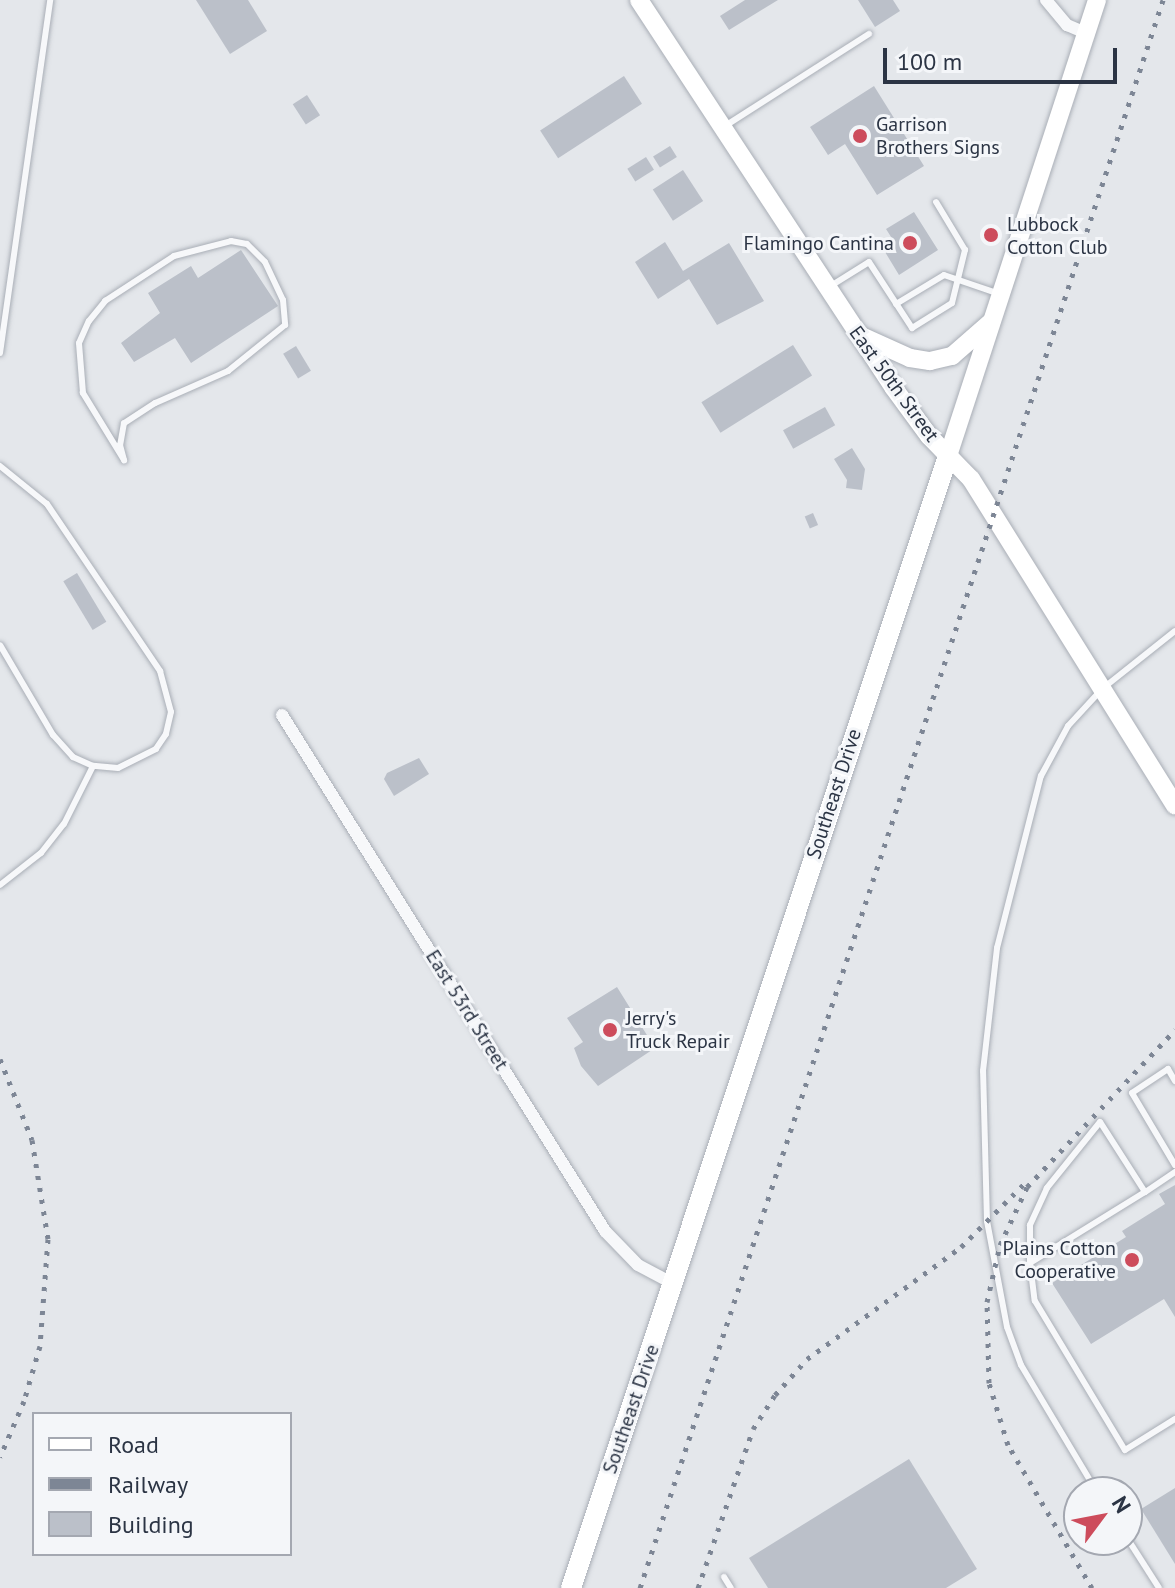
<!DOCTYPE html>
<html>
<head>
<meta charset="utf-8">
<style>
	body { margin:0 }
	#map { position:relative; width:1175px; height:1588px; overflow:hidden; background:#e4e7eb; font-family:"PT Sans",sans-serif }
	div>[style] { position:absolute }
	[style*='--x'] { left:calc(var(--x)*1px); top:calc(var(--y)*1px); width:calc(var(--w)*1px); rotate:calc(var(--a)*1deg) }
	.building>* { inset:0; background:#bbc0c9; transform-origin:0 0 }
	.roads { filter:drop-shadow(0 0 2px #a9aeb6) drop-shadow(0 0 2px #a9aeb6) }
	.lane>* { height:6px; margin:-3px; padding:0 3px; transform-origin:3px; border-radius:3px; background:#f7f8fa }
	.street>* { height:12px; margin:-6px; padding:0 6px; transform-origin:6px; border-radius:6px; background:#f7f8fa }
	.secondary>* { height:18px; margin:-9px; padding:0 9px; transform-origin:9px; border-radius:9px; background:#fff }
	.primary>* { height:20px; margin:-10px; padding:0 10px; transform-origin:10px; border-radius:10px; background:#fff }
	.rail>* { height:5px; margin-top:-2.5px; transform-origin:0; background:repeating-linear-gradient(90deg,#7d8695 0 4px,transparent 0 12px) }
	.dots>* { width:22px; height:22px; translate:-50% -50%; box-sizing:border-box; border:4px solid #f4f6f9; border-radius:50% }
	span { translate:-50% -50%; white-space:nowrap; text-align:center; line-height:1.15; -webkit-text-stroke:6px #f4f6f9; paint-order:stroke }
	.poi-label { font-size:20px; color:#2b3444 }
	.left { translate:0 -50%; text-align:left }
	.right { translate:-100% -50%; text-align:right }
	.street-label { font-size:20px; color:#2b3444 }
	.legend { position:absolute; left:32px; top:1412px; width:260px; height:144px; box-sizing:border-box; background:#f4f6f9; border:2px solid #a4a8b1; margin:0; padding:10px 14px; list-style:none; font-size:24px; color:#2b3444 }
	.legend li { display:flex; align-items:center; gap:16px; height:40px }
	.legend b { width:40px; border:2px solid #a4a8b1 }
	.north { position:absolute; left:1063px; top:1476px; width:80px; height:80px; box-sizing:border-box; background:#f4f6f9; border:2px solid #a4a8b1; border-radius:50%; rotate:58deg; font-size:22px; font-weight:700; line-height:32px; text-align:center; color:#2b3444 }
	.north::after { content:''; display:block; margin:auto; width:28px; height:36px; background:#cd4c5c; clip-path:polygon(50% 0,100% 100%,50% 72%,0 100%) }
	.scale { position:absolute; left:883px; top:48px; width:234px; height:36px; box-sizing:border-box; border:4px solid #2b3444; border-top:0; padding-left:10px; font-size:24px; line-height:28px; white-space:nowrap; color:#2b3444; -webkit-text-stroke:6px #f4f6f9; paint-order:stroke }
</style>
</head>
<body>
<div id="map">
	<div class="building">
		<div style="clip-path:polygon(196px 0,248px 0,267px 31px,230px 54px)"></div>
		<div style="clip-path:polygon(745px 0,778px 0,729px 30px,720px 16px)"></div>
		<div style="clip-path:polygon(858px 0,893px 0,900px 11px,875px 27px)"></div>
		<div style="left:624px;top:76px;width:33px;height:100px;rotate:57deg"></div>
		<div style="clip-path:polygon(874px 86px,924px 166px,877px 195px,845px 144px,828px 155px,810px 127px)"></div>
		<div style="left:307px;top:95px;width:24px;height:17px;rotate:57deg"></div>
		<div style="left:670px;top:146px;width:13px;height:20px;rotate:58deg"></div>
		<div style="left:646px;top:157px;width:15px;height:22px;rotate:58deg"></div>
		<div style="left:683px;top:170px;width:37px;height:36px;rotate:57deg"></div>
		<div style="clip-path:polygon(914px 212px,938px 250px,899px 275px,882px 247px,893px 240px,886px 229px)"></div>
		<div style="clip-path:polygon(665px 242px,683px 271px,729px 243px,764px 301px,717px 325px,689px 279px,658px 299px,635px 262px)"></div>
		<div style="clip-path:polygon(241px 250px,278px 306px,191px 363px,175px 338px,134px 362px,121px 343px,160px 313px,148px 293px,191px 266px,198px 278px)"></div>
		<div style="left:793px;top:345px;width:36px;height:108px;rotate:58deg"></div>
		<div style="left:296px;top:346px;width:29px;height:15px;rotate:59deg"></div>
		<div style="left:825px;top:407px;width:21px;height:48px;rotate:61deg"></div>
		<div style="clip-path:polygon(852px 448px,865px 469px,862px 490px,846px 488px,847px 480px,834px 459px)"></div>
		<div style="left:813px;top:513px;width:13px;height:9px;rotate:67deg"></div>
		<div style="left:77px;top:573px;width:57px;height:16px;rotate:59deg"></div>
		<div style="clip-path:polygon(419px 758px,429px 774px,394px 796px,384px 779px,387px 773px)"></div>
		<div style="clip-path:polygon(617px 987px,655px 1048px,598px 1086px,581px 1066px,574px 1048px,583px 1042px,567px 1018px)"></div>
		<div style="clip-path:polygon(1175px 1185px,1175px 1317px,1164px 1299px,1091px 1344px,1052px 1283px,1126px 1237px,1122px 1231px,1165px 1204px,1159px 1194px)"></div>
		<div style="clip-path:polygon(909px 1459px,977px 1569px,946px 1588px,768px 1588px,749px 1558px)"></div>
		<div style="clip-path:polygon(1175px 1488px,1175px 1564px,1141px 1509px)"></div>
	</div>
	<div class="roads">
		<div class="lane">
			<div style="--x:725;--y:126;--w:171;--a:-32.6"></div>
			<div style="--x:231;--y:241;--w:16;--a:11"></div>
			<div style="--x:247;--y:244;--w:25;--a:45"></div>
			<div style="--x:265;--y:262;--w:42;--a:64.7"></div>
			<div style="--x:283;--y:300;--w:25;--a:85"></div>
			<div style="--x:285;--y:325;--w:73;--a:141.1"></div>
			<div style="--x:228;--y:371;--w:80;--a:156.3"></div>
			<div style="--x:155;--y:403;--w:37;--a:147"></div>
			<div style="--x:124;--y:423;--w:22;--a:100"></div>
			<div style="--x:120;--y:445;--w:16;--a:75"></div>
			<div style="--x:124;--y:460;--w:79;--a:-121.5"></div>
			<div style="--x:83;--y:393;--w:50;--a:-94.6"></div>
			<div style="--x:79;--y:343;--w:24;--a:-66"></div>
			<div style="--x:89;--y:321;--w:26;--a:-51"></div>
			<div style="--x:105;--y:301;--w:82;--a:-33.1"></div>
			<div style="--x:174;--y:256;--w:59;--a:-14.7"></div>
			<div style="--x:829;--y:287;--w:47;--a:-32"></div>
			<div style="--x:869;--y:262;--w:79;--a:56.9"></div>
			<div style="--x:912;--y:328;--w:47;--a:-32"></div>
			<div style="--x:952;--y:303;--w:55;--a:-76.2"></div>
			<div style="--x:965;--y:250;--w:56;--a:-121.1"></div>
			<div style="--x:896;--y:304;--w:56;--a:-31.1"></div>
			<div style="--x:944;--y:275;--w:56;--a:18.8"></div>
			<div style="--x:0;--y:353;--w:357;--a:-81.9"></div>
			<div style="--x:0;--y:466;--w:60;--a:39"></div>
			<div style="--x:47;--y:504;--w:202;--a:55.9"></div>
			<div style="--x:160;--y:671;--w:42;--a:75"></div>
			<div style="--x:171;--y:712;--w:23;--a:103"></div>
			<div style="--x:166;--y:734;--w:18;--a:124"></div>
			<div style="--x:156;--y:749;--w:42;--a:153.4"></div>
			<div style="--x:118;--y:768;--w:25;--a:-175"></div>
			<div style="--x:93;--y:766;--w:22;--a:-156"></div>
			<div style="--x:73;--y:757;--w:30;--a:-132"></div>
			<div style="--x:53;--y:735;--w:104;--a:-120.5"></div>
			<div style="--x:0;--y:885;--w:52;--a:-38"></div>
			<div style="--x:41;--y:853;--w:37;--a:-52"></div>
			<div style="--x:64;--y:824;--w:65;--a:-63.4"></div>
			<div style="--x:1175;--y:1081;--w:14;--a:-120"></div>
			<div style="--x:1168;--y:1069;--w:43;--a:146.3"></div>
			<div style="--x:1132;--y:1093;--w:84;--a:59.2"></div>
			<div style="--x:1175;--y:1172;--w:36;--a:146"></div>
			<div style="--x:1145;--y:1192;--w:83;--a:-122.7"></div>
			<div style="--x:1100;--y:1122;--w:85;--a:128.8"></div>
			<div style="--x:1047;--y:1188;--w:41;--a:114.7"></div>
			<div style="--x:1030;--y:1225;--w:38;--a:90"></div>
			<div style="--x:1030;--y:1263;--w:38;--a:83"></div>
			<div style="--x:1035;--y:1301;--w:174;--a:58.9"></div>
			<div style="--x:1125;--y:1450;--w:59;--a:-31.8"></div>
			<div style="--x:1030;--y:1263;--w:135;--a:-31.7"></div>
			<div style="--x:1097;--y:1492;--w:148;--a:-120.9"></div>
			<div style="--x:1021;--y:1365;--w:40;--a:-110.2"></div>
			<div style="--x:1007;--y:1327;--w:108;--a:-100.7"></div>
			<div style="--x:987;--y:1221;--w:150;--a:-91.5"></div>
			<div style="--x:983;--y:1071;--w:124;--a:-83.5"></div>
			<div style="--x:997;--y:948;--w:178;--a:-75.7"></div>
			<div style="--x:1041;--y:776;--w:57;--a:-61.6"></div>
			<div style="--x:1068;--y:726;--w:50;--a:-47.4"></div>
			<div style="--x:1102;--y:689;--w:93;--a:-38.5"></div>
			<div style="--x:1127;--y:1538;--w:59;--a:57.4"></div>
			<div style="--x:724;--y:1577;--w:13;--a:58"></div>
		</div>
		<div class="street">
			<div style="--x:1046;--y:0;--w:33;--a:50"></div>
			<div style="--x:1067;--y:25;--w:21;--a:23"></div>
			<div style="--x:282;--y:715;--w:609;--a:57.95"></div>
			<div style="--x:605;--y:1231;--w:47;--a:45.9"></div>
			<div style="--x:638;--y:1265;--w:40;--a:28"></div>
		</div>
		<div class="secondary">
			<div style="--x:639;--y:0;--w:463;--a:56.7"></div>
			<div style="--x:893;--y:387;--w:61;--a:53.7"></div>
			<div style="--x:929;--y:436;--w:60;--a:45.7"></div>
			<div style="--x:971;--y:479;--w:385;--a:58"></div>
			<div style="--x:859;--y:335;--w:56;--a:24.3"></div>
			<div style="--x:910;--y:358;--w:20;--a:9"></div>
			<div style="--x:930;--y:361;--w:23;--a:-13"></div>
			<div style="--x:952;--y:356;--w:52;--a:-41.1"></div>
			<div style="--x:948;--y:456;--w:480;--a:-71.9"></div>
		</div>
		<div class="primary">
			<div style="--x:571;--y:1588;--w:1193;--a:-71.58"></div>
		</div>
	</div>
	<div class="rail">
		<div style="--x:0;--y:1059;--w:87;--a:68.4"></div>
		<div style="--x:32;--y:1140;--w:100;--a:80.8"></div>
		<div style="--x:48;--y:1239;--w:107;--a:94.3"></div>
		<div style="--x:40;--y:1346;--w:57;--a:106.2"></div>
		<div style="--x:24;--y:1401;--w:61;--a:113.2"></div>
		<div style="--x:640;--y:1588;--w:1672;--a:-71.77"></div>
		<div style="--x:698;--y:1588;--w:168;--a:-70.9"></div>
		<div style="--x:753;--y:1429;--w:40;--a:-57.1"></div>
		<div style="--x:775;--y:1395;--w:48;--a:-48.4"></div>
		<div style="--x:807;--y:1359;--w:190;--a:-36"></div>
		<div style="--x:961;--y:1247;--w:88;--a:-45"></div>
		<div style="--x:1092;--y:1588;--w:166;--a:-120.4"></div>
		<div style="--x:1008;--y:1445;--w:65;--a:-107"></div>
		<div style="--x:989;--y:1383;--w:81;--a:-91.4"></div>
		<div style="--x:987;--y:1302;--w:58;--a:-77.2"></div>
		<div style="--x:1000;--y:1245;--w:64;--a:-65"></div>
		<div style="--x:1027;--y:1187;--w:216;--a:-46.7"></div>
	</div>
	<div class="dots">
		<div style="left:860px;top:136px;background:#cd4c5c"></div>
		<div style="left:991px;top:235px;background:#cd4c5c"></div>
		<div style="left:910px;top:243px;background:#cd4c5c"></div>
		<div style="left:610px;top:1030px;background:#cd4c5c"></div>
		<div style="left:1132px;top:1260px;background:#cd4c5c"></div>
	</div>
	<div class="poi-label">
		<span class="left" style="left:876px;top:136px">Garrison<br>Brothers Signs</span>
		<span class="left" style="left:1007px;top:236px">Lubbock<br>Cotton Club</span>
		<span class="right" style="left:894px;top:243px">Flamingo Cantina</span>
		<span class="left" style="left:626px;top:1030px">Jerry's<br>Truck Repair</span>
		<span class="right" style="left:1116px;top:1260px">Plains Cotton<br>Cooperative</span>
	</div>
	<div class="street-label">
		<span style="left:894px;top:384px;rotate:54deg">East 50th Street</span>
		<span style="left:834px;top:794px;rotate:-72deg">Southeast Drive</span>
		<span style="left:467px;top:1010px;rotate:58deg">East 53rd Street</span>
		<span style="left:631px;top:1409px;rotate:-71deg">Southeast Drive</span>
	</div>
	<ul class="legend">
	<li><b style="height:10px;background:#fff"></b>Road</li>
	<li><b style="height:10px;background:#7d8695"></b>Railway</li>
	<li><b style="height:22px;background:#bbc0c9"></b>Building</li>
	</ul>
	<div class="north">N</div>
	<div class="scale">100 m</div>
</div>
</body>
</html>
